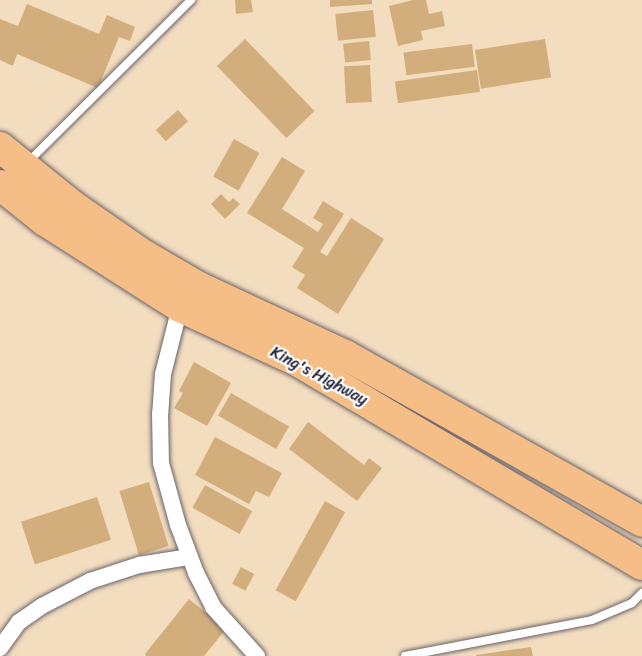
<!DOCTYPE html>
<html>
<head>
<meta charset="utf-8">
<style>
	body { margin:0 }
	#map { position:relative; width:642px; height:656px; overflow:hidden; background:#f2ddbf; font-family:Sriracha,sans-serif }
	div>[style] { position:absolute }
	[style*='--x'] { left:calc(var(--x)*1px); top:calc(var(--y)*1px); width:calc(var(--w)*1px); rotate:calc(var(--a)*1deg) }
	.building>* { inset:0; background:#d3ae7d; transform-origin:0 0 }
	.roads { filter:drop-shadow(0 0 2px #6b6369) drop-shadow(0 0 2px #6b6369) }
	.lane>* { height:8px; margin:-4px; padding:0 4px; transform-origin:4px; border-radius:4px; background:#fff }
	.street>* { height:16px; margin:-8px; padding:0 8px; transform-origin:8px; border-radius:8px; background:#fff }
	.highway>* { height:30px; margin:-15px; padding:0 15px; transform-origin:15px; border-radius:15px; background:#f6be87 }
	span { translate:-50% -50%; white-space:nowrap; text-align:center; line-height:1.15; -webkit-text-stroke:4.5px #fff; paint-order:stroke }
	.street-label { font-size:16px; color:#22223b }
</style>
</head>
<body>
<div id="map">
	<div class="building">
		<div style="clip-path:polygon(235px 0,251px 0,253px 12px,236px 14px)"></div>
		<div style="clip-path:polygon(330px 0,372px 0,372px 4px,330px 7px)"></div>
		<div style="clip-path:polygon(413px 0,426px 0,429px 14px,442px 11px,445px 26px,421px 31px,423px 40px,398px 46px,389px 6px)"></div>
		<div style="clip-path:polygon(27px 4px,99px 34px,107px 15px,135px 27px,130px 41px,119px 37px,98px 88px,17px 54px,13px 66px,0 60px,0 19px,18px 26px)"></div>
		<div style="left:373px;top:10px;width:27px;height:38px;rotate:84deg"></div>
		<div style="left:245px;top:39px;width:100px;height:39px;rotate:46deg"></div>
		<div style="left:545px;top:39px;width:39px;height:71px;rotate:81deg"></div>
		<div style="left:369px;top:41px;width:19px;height:26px;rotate:84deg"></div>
		<div style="left:472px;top:44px;width:23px;height:69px;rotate:83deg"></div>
		<div style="left:370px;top:65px;width:37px;height:26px;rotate:87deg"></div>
		<div style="left:477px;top:70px;width:22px;height:83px;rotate:82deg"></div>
		<div style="left:178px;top:110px;width:15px;height:30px;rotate:48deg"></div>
		<div style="left:234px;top:139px;width:29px;height:43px;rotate:29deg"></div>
		<div style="clip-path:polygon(282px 157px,305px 171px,282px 209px,318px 232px,323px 224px,313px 218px,323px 201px,344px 214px,320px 252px,327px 256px,351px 218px,384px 239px,338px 314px,297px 288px,305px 275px,292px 267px,304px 248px,247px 213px)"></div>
		<div style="clip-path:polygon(221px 194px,229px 202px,233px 198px,240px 204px,225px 219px,211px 204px)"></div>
		<div style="clip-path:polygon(194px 362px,231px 383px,207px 426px,174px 408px,183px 393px,179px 391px)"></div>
		<div style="left:231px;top:393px;width:67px;height:26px;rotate:30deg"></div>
		<div style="clip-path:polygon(308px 422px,364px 465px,369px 458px,382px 468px,357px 501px,289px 449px)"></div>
		<div style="clip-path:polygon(215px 437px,282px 473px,269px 497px,256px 491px,249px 504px,195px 475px)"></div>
		<div style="left:149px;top:482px;width:67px;height:31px;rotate:73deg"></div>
		<div style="left:205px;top:485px;width:54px;height:26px;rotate:29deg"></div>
		<div style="left:97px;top:497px;width:45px;height:80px;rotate:72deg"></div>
		<div style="left:325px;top:501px;width:23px;height:102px;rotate:29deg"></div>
		<div style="left:241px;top:567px;width:15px;height:19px;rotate:28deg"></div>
		<div style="clip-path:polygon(189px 599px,226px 629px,204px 656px,146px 656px,145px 654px)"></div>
		<div style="clip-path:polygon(531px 647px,533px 656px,476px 656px,476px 655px)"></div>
	</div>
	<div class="roads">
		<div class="lane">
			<div style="--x:28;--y:162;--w:230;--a:-44.8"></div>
			<div style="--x:405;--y:656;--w:190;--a:-10.9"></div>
			<div style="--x:592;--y:620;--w:43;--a:-23"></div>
			<div style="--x:632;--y:603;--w:14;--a:-45"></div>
		</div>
		<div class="street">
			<div style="--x:180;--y:307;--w:69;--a:104.2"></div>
			<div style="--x:163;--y:374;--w:39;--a:94"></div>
			<div style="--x:160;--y:413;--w:50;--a:88.9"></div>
			<div style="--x:161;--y:463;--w:64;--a:74.7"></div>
			<div style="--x:178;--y:525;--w:51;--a:69.4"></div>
			<div style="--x:196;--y:573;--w:38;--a:63"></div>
			<div style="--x:213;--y:607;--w:66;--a:48.1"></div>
			<div style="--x:0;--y:648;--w:32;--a:-54"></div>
			<div style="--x:19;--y:622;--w:28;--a:-35"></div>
			<div style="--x:42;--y:606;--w:54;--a:-27.5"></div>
			<div style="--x:90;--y:581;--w:52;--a:-18.1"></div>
			<div style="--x:139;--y:565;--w:51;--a:-9.1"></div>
		</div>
		<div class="highway">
			<div style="--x:0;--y:147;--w:92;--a:38.9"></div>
			<div style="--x:72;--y:205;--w:88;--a:34.8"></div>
			<div style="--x:144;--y:255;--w:64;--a:30.2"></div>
			<div style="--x:199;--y:287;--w:161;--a:25"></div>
			<div style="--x:345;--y:355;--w:341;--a:29.3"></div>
			<div style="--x:0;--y:185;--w:58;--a:38.7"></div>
			<div style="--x:45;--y:221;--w:160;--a:32.5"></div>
			<div style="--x:180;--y:307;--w:129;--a:24.8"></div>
			<div style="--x:297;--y:361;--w:401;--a:30.6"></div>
		</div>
	</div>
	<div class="street-label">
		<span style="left:319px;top:376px;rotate:28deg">King's Highway</span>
	</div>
</div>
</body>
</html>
